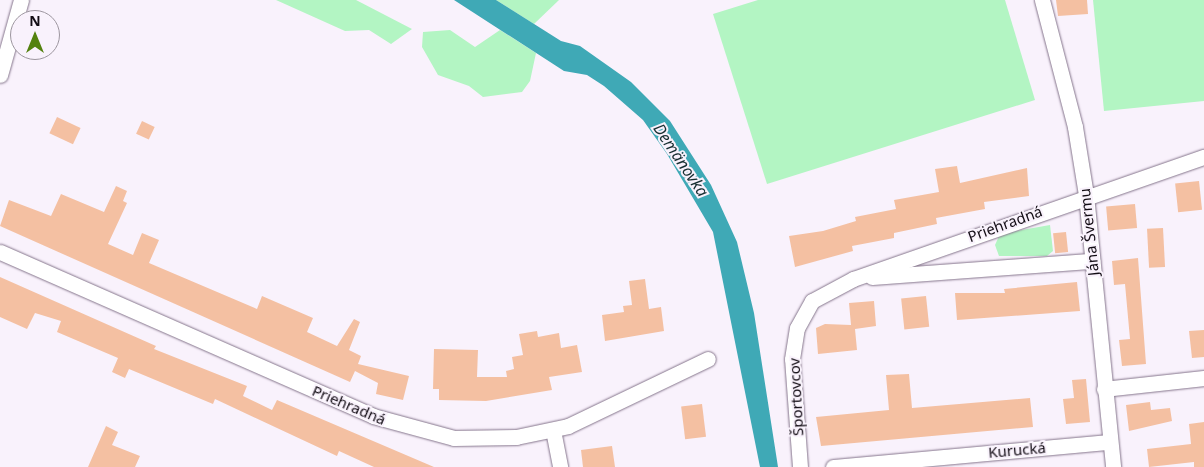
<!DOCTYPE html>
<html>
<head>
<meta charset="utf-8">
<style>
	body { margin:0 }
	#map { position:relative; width:1204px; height:467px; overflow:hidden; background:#f9f2fc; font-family:"Noto Sans",sans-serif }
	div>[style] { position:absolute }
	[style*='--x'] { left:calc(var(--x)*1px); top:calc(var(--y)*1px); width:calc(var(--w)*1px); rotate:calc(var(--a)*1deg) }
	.green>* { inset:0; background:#b3f5c3 }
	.water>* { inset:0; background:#3fa9b6 }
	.building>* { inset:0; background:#f4c0a2; transform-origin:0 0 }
	.roads { filter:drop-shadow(0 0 1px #85758c) drop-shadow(0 0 1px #85758c) }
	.minor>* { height:15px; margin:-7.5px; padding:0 7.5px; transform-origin:7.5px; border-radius:7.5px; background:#fff }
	span { translate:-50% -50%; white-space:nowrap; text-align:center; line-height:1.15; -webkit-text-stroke:4px #f9f2fc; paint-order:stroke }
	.street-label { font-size:15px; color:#120c14 }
	.water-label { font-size:16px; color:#172e31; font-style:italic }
	.north { position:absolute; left:10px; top:10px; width:50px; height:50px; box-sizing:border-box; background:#f9f2fc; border:1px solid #9d969f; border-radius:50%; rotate:0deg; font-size:14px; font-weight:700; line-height:20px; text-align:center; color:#120c14 }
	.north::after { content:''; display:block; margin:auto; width:18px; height:22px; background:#54820f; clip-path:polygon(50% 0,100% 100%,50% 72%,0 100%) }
</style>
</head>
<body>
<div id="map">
	<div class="green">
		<div style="clip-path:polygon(276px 0,356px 0,412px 29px,391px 44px,369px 30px,345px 31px)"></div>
		<div style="clip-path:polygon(496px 0,559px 0,534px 24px)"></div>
		<div style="clip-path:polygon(758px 0,1005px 0,1035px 100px,767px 184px,713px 14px)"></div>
		<div style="clip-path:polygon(1093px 0,1204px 0,1204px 101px,1104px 111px)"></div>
		<div style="clip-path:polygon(450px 30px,475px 47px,500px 30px,536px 53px,530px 81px,522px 92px,483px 97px,469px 86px,438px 75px,422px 47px,423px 32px)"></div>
		<div style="clip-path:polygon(1050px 225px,1053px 251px,1047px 256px,999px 256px,995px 245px,1000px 234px)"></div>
	</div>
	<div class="water">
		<div style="clip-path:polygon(454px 0,496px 0,561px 41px,580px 46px,631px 82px,670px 121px,711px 185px,737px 242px,754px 313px,778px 467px,760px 467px,713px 232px,667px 154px,643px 120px,604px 86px,587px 75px,564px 71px)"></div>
	</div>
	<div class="building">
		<div style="clip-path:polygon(1056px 0,1087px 0,1088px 14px,1058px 16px)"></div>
		<div style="left:57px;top:117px;width:26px;height:18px;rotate:25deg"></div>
		<div style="left:142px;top:121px;width:14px;height:14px;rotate:25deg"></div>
		<div style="clip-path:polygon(957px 166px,960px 183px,1027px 168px,1029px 196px,984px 202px,985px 209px,936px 218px,937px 224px,894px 233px,894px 238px,852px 246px,853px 251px,795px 267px,789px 236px,823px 231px,856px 221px,855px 217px,896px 209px,894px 200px,939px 192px,935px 169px)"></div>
		<div style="left:1199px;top:181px;width:29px;height:24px;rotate:84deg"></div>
		<div style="clip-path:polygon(116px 186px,127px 191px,123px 201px,127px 203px,108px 244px,133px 255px,142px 233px,159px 240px,149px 263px,257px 309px,262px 296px,313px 318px,307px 332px,337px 346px,354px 319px,360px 322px,349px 350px,361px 356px,358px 364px,409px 376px,403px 400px,376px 394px,378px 383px,355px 371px,350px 382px,0 226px,9px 200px,51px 216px,61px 194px,104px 212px)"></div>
		<div style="left:1135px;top:204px;width:24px;height:29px;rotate:85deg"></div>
		<div style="left:1163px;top:228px;width:39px;height:16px;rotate:87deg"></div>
		<div style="left:1066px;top:232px;width:20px;height:13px;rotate:84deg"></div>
		<div style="clip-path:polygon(1138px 258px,1146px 364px,1122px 366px,1119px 340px,1130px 339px,1125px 284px,1114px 285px,1112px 261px)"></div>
		<div style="clip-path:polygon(0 277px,156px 346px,154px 349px,247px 386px,243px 396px,272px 410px,277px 400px,434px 467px,374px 467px,339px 451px,337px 456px,215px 399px,213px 404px,129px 369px,125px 378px,112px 372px,118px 358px,57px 332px,61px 321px,35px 313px,27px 329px,0 317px)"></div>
		<div style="clip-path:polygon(645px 279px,649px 309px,661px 307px,664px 331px,605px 341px,602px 315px,624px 312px,623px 306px,632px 305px,629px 281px)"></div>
		<div style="clip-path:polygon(1077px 282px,1080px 311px,957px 320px,955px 293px,1005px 293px,1004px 289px)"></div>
		<div style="left:926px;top:296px;width:31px;height:25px;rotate:84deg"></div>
		<div style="clip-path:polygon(874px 301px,876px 326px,855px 329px,857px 350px,818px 354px,816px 328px,825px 324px,851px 325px,849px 303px)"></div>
		<div style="clip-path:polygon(1204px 330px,1204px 357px,1192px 358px,1189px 331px)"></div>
		<div style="clip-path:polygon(537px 331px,538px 337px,559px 333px,561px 348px,577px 345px,582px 372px,549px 377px,552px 390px,486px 401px,439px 400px,439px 389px,433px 389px,434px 349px,478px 350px,477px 377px,507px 377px,506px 371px,514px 369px,512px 357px,523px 355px,519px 334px)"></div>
		<div style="clip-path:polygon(909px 374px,912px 408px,1030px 398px,1033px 427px,821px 446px,816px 417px,889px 410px,886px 375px)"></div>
		<div style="clip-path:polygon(1086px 379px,1090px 422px,1066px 424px,1063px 399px,1074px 398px,1072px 380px)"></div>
		<div style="clip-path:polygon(1150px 402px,1151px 410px,1170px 408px,1172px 421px,1129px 431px,1126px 405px)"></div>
		<div style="left:702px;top:404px;width:33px;height:21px;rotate:83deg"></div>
		<div style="clip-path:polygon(1204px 422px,1204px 467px,1194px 467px,1194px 462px,1149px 467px,1147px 449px,1191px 444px,1189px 424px)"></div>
		<div style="clip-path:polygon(106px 426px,118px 432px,112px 445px,140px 456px,135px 467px,88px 467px)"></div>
		<div style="clip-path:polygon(612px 446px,615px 467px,583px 467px,581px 450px)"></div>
	</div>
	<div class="roads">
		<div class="minor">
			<div style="--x:1042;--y:0;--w:131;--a:75.4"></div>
			<div style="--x:1075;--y:127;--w:69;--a:80.8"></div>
			<div style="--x:1086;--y:195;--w:273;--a:84.3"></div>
			<div style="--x:0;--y:75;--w:78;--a:-74.4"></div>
			<div style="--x:0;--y:252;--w:407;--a:23.7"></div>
			<div style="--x:373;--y:416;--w:84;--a:15.2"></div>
			<div style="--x:454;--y:438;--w:62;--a:-0.9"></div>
			<div style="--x:516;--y:437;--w:53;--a:-11.9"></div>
			<div style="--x:568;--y:426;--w:155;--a:-25.6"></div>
			<div style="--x:872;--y:277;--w:221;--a:-4.2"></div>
			<div style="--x:1104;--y:389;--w:101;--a:-6.3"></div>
			<div style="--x:553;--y:430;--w:38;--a:79"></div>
			<div style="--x:800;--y:467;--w:108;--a:-94.2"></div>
			<div style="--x:792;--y:359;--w:31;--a:-81"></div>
			<div style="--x:797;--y:328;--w:31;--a:-61"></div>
			<div style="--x:812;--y:301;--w:47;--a:-28.2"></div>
			<div style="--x:853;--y:279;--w:372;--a:-19.2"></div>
			<div style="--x:833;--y:467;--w:278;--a:-5.2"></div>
		</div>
	</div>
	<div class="street-label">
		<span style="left:1005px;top:224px;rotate:-20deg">Priehradná</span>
		<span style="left:1089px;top:232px;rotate:-96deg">Jána Švermu</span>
		<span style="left:796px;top:397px;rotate:-93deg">Športovcov</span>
		<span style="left:349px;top:405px;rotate:23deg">Priehradná</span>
		<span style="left:1017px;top:450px;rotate:-5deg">Kurucká</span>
	</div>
	<div class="water-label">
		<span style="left:681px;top:160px;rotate:56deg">Demänovka</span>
	</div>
	<div class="north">N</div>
</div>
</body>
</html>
